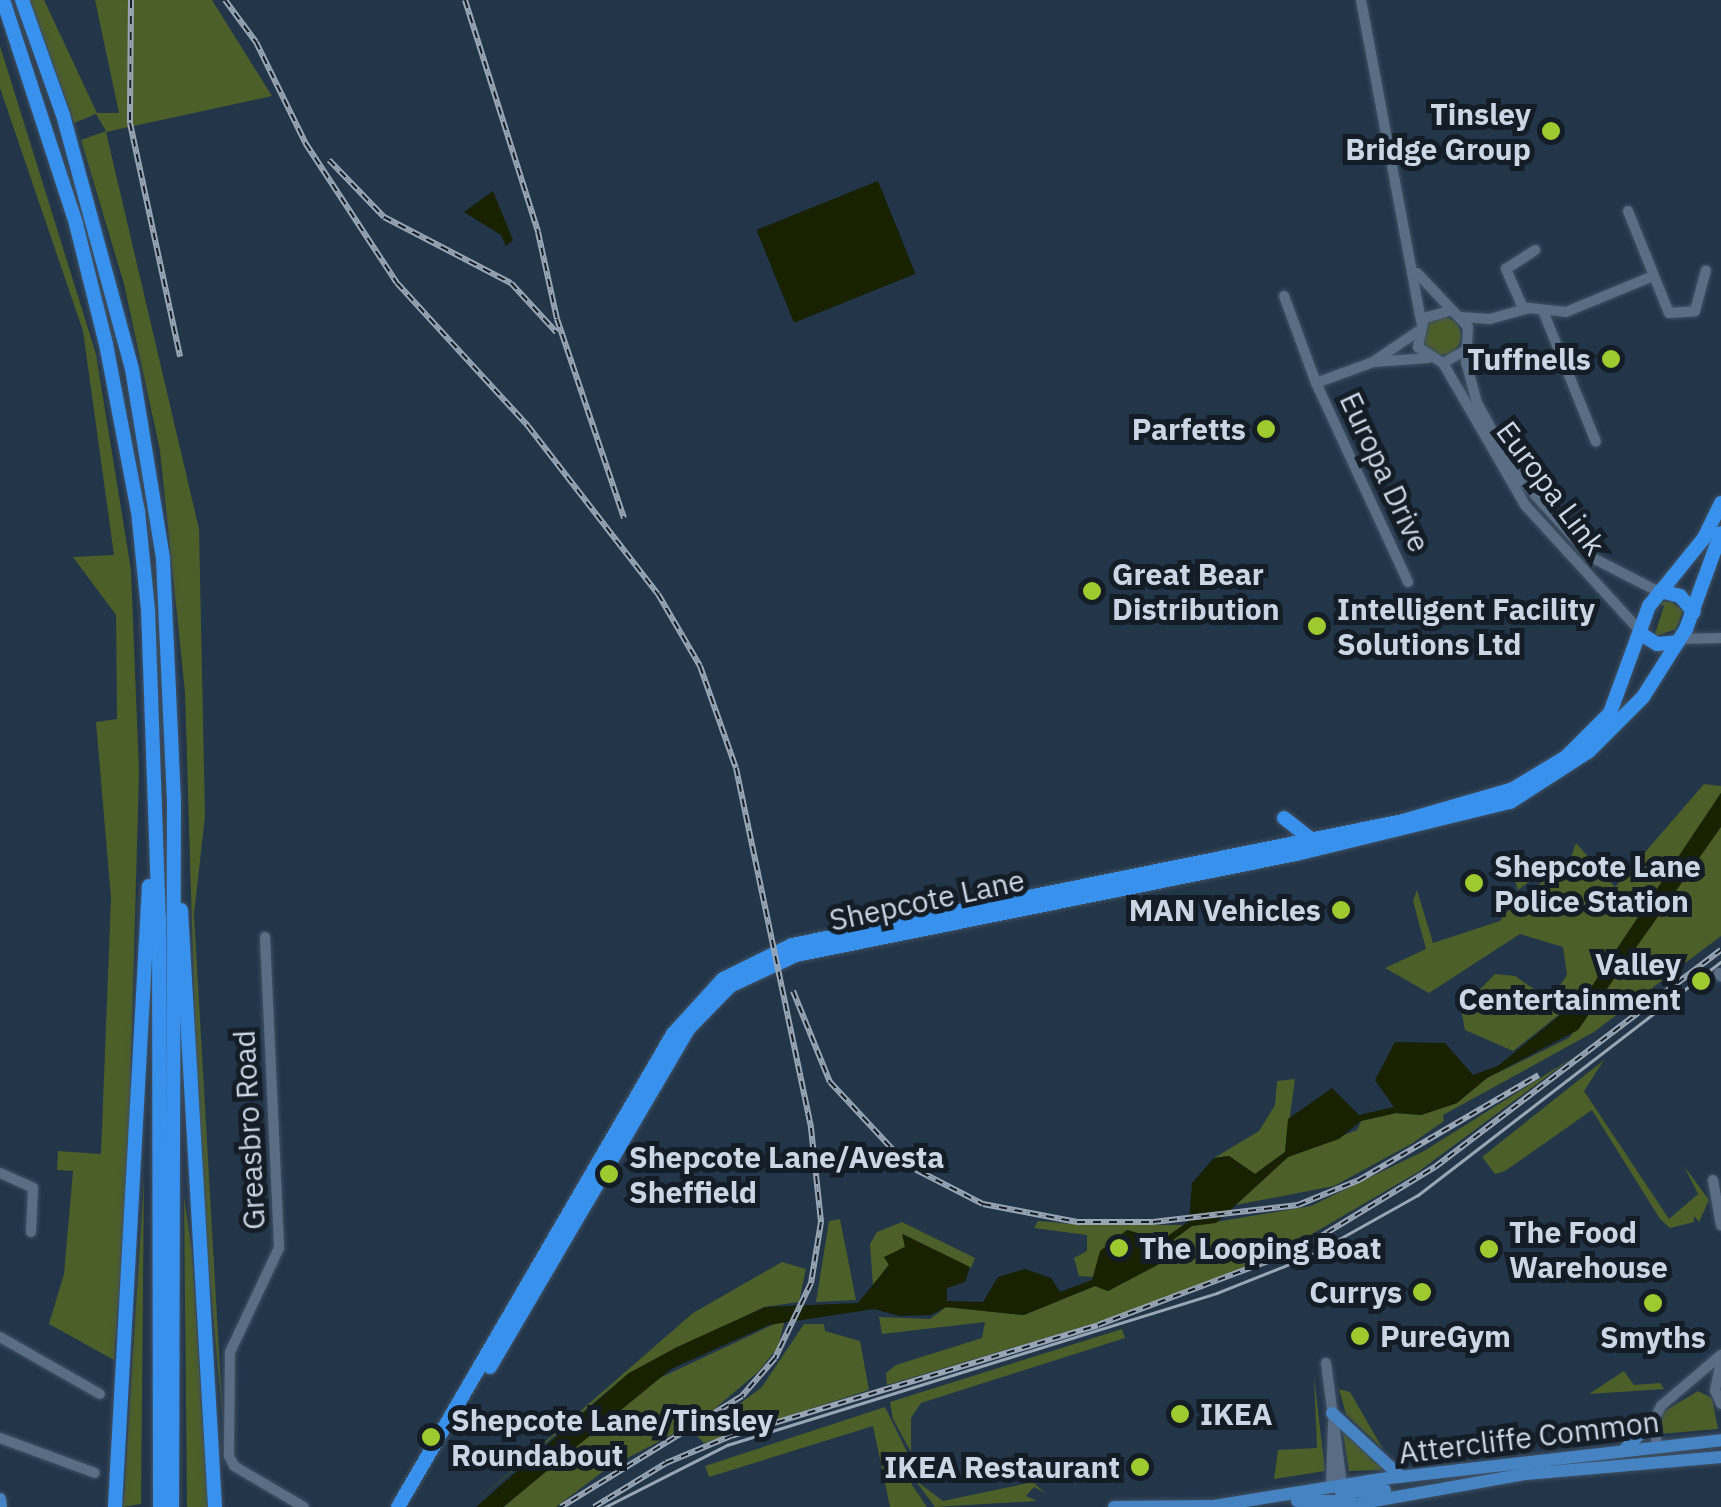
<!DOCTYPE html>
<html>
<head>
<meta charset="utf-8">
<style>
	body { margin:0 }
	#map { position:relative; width:1721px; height:1507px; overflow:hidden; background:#223549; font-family:"IBM Plex Sans",sans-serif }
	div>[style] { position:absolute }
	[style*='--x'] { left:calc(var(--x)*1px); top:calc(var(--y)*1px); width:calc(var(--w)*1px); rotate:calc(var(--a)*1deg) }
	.green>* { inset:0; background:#4c5f28 }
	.round { border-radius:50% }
	.water>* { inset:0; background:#182201; transform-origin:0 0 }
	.roads { filter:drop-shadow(0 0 2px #405062) drop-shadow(0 0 2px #405062) }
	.minor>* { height:10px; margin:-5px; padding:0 5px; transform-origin:5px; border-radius:5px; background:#596d84 }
	.major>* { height:12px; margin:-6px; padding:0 6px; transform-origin:6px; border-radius:6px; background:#4583c3 }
	.highway>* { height:14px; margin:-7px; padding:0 7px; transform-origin:7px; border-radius:7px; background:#3891ed }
	.tram>* { height:2.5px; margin:-1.25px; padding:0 1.25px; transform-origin:1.25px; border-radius:1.25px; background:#99a6b6 }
	.rail>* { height:6px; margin-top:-3px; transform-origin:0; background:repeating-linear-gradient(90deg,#141c25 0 8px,#99a6b6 0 16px); box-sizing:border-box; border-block:2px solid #99a6b6 }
	.dots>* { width:28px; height:28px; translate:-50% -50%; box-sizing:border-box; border:5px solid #141c25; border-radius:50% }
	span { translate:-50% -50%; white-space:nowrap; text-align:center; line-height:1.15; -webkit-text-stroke:10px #141c25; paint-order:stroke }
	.poi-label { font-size:30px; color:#cbd6e4; font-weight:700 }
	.right { translate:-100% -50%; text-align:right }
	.left { translate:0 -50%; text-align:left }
	.street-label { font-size:30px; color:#cbd6e4 }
</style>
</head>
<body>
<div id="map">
	<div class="green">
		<div style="clip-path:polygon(30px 0,44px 0,97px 113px,119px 113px,95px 0,212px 0,272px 96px,106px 132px,199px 529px,205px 816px,194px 914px,223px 1423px,199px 1161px,185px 692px,160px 451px,124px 284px,81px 140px,106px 131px,96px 114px,74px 123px)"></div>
		<div style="clip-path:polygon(0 46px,96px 354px,131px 570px,139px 771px,128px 1173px,114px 1360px,49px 1324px,64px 1274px,73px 1171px,57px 1170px,58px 1151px,101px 1154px,111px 898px,96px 722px,117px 719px,116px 615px,73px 557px,114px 555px,83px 331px,0 88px)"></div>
		<div class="round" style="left:1423px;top:317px;width:38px;height:38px"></div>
		<div style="clip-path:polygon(1670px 601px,1683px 611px,1676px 629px,1654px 637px,1664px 606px,1658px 603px)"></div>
		<div style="clip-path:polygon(1704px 784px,1721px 786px,1721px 793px,1588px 992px,1513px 1051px,1465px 1030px,1461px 1009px,1495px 974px,1515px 976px,1550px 1000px,1567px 975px,1563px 947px,1520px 934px,1429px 993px,1385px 968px,1426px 949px,1413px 901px,1417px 890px,1433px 943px,1500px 921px,1517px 900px,1569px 863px,1576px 843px,1615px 887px)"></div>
		<div style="clip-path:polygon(1721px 825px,1721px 936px,1594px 1032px,1443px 1115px,1444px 1121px,1411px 1144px,1334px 1186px,1236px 1205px,1288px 1157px,1357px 1130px,1361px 1121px,1396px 1113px,1421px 1115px,1457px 1103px,1487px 1078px,1569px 1038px)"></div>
		<div style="clip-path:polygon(1517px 849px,1523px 869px,1560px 858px,1518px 890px,1508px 860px)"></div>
		<div style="clip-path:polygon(1572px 1058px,1418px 1172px,1271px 1258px,1119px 1316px,887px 1385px,886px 1373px,896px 1365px,982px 1338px,985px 1322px,882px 1334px,879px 1317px,930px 1319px,946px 1307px,1024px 1315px,1095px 1286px,1108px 1291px,1163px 1262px,1166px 1245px,1192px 1226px,1311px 1206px,1424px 1151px)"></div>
		<div style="clip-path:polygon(1604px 1060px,1584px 1091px,1669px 1219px,1698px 1194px,1684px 1166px,1709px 1200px,1699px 1222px,1694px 1216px,1694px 1222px,1670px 1228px,1660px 1219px,1592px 1110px,1505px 1171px,1495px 1174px,1482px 1157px)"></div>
		<div style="clip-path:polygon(1295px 1079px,1285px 1152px,1255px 1174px,1229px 1156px,1214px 1158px,1259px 1131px,1275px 1105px,1277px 1081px)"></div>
		<div style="clip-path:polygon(144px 1178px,141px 1504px,122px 1507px,124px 1497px)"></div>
		<div style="clip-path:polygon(184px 1196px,192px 1252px,208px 1507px,187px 1507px)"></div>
		<div style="clip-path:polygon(840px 1219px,856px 1300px,816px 1302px,829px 1221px)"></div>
		<div style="clip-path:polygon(1038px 1221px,1085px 1225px,1184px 1225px,1162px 1240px,1127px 1230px,1093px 1277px,1079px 1276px,1074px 1258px,1087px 1251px,1087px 1235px,1034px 1228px)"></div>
		<div style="clip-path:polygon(902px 1222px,975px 1258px,971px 1268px,903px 1234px,905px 1247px,884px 1258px,889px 1264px,873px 1286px,870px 1244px,877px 1232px)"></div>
		<div style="clip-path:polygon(782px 1262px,806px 1269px,799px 1302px,764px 1307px,629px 1373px,470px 1507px,693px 1313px)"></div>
		<div style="clip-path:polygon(785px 1319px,778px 1347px,758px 1372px,705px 1417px,605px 1470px,556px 1507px,504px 1507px,647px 1384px)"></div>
		<div style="clip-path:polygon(804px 1324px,824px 1324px,825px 1331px,860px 1341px,869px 1390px,704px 1443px,697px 1436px,762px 1387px)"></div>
		<div style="clip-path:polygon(1122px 1329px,1125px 1338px,921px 1403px,911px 1418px,911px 1452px,893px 1419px,890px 1402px)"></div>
		<div style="clip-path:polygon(1624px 1371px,1634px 1385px,1660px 1383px,1664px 1389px,1589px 1394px)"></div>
		<div style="clip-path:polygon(1314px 1376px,1325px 1471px,1274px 1479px,1278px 1450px,1317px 1448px)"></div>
		<div style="clip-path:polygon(1339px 1389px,1350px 1392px,1383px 1449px,1346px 1414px)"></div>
		<div style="clip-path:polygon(1698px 1391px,1712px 1398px,1718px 1429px,1659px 1434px,1663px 1412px)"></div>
		<div style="clip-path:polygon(885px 1407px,907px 1452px,912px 1485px,927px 1507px,890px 1507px,873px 1426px,709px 1477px,705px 1466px)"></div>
		<div style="clip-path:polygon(1343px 1433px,1383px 1468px,1381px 1470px,1349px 1471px)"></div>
		<div style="clip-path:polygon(915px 1480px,943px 1501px,1033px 1482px,1045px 1493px,1034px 1487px,1026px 1496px,1037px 1501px,935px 1507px)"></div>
	</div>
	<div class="water">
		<div style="left:878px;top:181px;width:100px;height:131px;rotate:68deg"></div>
		<div style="clip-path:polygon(493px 191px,513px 240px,506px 246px,501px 235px,464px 212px)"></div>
		<div style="clip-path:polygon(1721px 793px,1721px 827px,1578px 1030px,1487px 1078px,1457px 1103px,1421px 1115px,1396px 1113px,1361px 1121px,1339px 1139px,1288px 1157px,1216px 1223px,1192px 1226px,1166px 1245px,1163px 1262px,1108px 1291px,1095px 1286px,1024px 1315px,946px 1307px,931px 1315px,900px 1316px,874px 1309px,769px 1325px,671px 1369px,503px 1507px,476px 1507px,629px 1373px,677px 1347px,765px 1307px,858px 1303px,889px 1265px,884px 1257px,905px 1247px,902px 1234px,970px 1267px,965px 1282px,947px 1288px,947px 1301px,983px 1302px,998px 1277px,1025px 1269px,1051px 1278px,1060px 1292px,1092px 1280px,1100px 1251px,1127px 1230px,1162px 1240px,1189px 1221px,1192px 1183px,1214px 1158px,1229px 1156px,1255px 1174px,1285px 1152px,1288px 1119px,1332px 1088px,1359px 1115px,1394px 1107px,1375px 1080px,1395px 1042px,1445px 1043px,1473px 1075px,1498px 1066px,1588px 992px)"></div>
	</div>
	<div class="roads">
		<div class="minor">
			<div style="--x:1361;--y:0;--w:328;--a:79.4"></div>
			<div style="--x:1628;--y:211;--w:110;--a:68.1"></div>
			<div style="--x:1669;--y:313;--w:26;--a:-4"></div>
			<div style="--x:1695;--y:311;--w:42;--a:-75"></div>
			<div style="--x:1417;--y:273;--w:74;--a:46.6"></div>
			<div style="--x:1468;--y:327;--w:35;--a:93"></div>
			<div style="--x:1466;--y:362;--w:42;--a:75"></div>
			<div style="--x:1477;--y:403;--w:82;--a:60.9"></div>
			<div style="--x:1517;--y:475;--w:110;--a:47.9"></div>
			<div style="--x:1591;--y:557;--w:76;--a:27.2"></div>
			<div style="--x:1284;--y:296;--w:93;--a:69.8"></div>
			<div style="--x:1523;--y:308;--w:43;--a:-113.6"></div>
			<div style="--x:1506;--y:269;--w:35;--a:-33"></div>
			<div style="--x:1449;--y:311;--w:26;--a:164"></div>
			<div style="--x:1424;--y:318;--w:30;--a:102"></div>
			<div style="--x:1418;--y:347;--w:30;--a:33"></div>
			<div style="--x:1443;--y:363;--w:26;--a:-29"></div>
			<div style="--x:1543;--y:311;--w:141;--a:68"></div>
			<div style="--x:1460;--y:317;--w:30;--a:4"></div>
			<div style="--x:1490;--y:319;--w:41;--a:-15.8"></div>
			<div style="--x:1529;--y:308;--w:37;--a:6"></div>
			<div style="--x:1566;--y:312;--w:94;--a:-22.5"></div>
			<div style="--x:1374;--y:362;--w:54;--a:-4.2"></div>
			<div style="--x:1443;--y:363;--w:164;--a:60"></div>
			<div style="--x:1525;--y:505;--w:169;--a:47.6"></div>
			<div style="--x:1408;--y:582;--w:219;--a:-114.8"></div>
			<div style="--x:1316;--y:383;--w:61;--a:-20.2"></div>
			<div style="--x:1373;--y:362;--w:53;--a:-34.3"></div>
			<div style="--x:1680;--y:639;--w:41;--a:-1.4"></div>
			<div style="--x:265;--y:937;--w:311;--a:87.4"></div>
			<div style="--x:279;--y:1248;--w:115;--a:115.2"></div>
			<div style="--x:230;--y:1352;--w:104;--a:90.6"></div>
			<div style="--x:229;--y:1456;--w:11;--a:63"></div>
			<div style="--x:234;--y:1466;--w:81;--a:30.4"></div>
			<div style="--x:1719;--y:973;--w:4;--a:63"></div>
			<div style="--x:0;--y:1173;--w:36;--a:24"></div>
			<div style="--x:33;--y:1188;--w:44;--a:92.6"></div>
			<div style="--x:1713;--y:1180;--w:46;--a:79.9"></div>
			<div style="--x:0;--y:1337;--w:115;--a:29.7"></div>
			<div style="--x:1721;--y:1362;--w:29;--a:102"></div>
			<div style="--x:1715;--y:1390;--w:15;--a:67"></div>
			<div style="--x:1326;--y:1363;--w:123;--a:82.5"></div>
			<div style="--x:0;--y:1438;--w:101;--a:20.2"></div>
			<div style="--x:1657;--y:1447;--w:27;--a:-96"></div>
			<div style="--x:1654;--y:1420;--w:16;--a:-63"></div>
			<div style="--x:1661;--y:1406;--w:79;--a:-40.4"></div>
			<div style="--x:1331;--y:1487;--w:63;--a:-88.2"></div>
		</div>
		<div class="major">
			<div style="--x:1332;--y:1413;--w:94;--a:42.8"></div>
			<div style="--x:1624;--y:1450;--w:42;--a:-45"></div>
			<div style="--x:1341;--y:1492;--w:44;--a:-2.6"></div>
			<div style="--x:0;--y:1499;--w:8;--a:83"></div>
			<div style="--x:1297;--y:1501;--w:54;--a:0"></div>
			<div style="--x:1114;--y:1507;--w:100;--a:-0.6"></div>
			<div style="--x:1214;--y:1506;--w:169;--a:-9.2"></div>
			<div style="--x:1381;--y:1479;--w:342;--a:-6.5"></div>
			<div style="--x:1340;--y:1507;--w:189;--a:-10.1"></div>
			<div style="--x:1526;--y:1474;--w:196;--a:-5"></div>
		</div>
		<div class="highway">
			<div style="--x:3;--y:0;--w:236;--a:71.9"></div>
			<div style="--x:76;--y:224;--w:124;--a:76"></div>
			<div style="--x:106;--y:344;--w:170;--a:79.2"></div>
			<div style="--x:138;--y:511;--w:99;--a:84.2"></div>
			<div style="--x:148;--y:609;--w:309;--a:88"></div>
			<div style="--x:159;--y:918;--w:589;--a:89.9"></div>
			<div style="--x:22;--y:0;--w:122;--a:70.4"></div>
			<div style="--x:63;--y:115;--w:263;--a:74.8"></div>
			<div style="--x:132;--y:369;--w:193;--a:80.7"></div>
			<div style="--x:163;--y:559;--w:240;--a:87.4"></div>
			<div style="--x:174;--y:799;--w:708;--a:90.16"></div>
			<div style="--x:1660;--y:591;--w:21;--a:14"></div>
			<div style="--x:1680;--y:596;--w:21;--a:49"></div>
			<div style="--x:1641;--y:634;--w:19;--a:32"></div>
			<div style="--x:1657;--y:644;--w:21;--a:-5"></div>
			<div style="--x:1284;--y:818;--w:36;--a:38"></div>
			<div style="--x:181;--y:910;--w:598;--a:86.74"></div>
			<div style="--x:490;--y:1367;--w:393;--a:-59.6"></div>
			<div style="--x:689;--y:1028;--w:59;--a:-45.7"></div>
			<div style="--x:730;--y:986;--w:73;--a:-25.2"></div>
			<div style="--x:796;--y:955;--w:510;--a:-11.42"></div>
			<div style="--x:1296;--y:854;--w:220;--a:-13.7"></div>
			<div style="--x:1510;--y:802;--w:94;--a:-32.8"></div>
			<div style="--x:1589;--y:751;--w:76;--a:-45"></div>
			<div style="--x:1643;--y:697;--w:80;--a:-57.7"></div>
			<div style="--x:1686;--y:629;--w:102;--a:-70"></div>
			<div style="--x:115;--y:1507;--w:622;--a:-86.87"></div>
			<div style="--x:398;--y:1507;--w:547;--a:-59.83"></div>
			<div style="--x:673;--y:1034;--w:74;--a:-47.7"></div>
			<div style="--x:723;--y:979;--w:77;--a:-26.2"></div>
			<div style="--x:792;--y:945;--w:623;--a:-11.47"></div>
			<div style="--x:1403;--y:821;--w:115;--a:-16.2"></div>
			<div style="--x:1513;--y:789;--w:62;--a:-31.1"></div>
			<div style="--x:1566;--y:757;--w:62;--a:-45"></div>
			<div style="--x:1610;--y:713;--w:114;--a:-70"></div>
			<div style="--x:1649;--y:606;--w:87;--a:-51"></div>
			<div style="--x:1704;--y:538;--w:39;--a:-64"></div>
		</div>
	</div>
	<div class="tram">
		<div style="--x:605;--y:1507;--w:137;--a:-26.9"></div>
		<div style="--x:727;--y:1445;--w:513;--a:-17.23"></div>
		<div style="--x:1217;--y:1293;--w:97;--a:-21.8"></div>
		<div style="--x:1307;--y:1257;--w:127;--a:-29.2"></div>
		<div style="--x:1418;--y:1195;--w:382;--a:-37.6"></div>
	</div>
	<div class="rail">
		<div style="--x:131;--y:0;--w:123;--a:90.5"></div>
		<div style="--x:130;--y:123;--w:239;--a:77.9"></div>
		<div style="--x:225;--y:0;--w:52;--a:53.6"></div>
		<div style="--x:256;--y:42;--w:114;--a:63.9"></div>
		<div style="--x:306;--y:144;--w:166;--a:56.8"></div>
		<div style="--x:397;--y:283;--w:194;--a:47.5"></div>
		<div style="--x:528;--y:426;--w:212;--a:52.3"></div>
		<div style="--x:658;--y:594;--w:83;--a:59.7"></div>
		<div style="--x:700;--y:666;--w:108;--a:70.6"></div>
		<div style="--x:736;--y:768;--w:368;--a:78.2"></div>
		<div style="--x:811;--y:1128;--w:95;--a:83.9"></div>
		<div style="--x:821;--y:1222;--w:62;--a:99.3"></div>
		<div style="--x:811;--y:1283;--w:83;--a:115.6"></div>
		<div style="--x:775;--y:1358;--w:50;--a:131"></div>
		<div style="--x:742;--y:1396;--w:212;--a:148.5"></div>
		<div style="--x:465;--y:0;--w:243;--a:72.5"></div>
		<div style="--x:538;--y:232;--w:89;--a:77.7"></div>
		<div style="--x:557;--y:319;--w:210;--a:71.4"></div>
		<div style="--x:329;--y:160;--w:79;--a:46"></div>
		<div style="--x:384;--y:217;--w:143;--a:27.5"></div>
		<div style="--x:511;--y:283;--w:67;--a:47.4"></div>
		<div style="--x:793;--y:991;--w:98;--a:67.9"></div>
		<div style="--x:830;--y:1082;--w:113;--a:47.1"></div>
		<div style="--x:907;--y:1165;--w:85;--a:27.2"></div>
		<div style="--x:983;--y:1204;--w:96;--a:10.8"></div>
		<div style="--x:1077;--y:1222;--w:76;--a:0"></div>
		<div style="--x:1153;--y:1222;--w:146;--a:-6.7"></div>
		<div style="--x:1298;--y:1205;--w:66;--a:-22.3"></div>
		<div style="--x:1359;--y:1180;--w:208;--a:-30.3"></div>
		<div style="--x:594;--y:1507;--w:84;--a:-31.4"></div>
		<div style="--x:666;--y:1463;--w:70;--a:-22.6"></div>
		<div style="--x:731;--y:1436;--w:383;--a:-16.8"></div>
		<div style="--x:1098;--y:1325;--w:216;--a:-20.6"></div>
		<div style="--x:1300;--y:1249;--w:158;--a:-31.3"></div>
		<div style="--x:1435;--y:1167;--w:359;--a:-37.2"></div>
	</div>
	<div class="dots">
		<div style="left:1551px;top:131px;background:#9eca2f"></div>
		<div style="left:1611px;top:359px;background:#9eca2f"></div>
		<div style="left:1266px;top:429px;background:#9eca2f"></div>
		<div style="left:1092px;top:591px;background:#9eca2f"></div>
		<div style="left:1317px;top:626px;background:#9eca2f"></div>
		<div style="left:1474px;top:883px;background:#9eca2f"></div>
		<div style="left:1341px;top:910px;background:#9eca2f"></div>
		<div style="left:1701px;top:981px;background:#9eca2f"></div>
		<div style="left:609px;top:1174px;background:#9eca2f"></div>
		<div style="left:1119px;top:1248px;background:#9eca2f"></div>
		<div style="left:1489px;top:1249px;background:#9eca2f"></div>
		<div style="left:1422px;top:1292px;background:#9eca2f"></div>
		<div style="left:1653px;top:1303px;background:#9eca2f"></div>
		<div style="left:1360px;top:1336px;background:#9eca2f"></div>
		<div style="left:1180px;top:1414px;background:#9eca2f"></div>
		<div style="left:431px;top:1437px;background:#9eca2f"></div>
		<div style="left:1140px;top:1467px;background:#9eca2f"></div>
	</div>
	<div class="poi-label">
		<span class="right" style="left:1531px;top:131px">Tinsley<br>Bridge Group</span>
		<span class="right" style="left:1591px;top:359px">Tuffnells</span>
		<span class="right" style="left:1246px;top:429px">Parfetts</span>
		<span class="left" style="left:1112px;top:591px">Great Bear<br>Distribution</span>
		<span class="left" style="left:1337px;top:626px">Intelligent Facility<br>Solutions Ltd</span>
		<span class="left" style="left:1494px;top:883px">Shepcote Lane<br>Police Station</span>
		<span class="right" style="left:1321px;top:910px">MAN Vehicles</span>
		<span class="right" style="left:1681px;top:981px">Valley<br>Centertainment</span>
		<span class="left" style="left:629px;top:1174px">Shepcote Lane/Avesta<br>Sheffield</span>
		<span class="left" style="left:1509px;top:1249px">The Food<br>Warehouse</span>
		<span class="left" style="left:1139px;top:1248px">The Looping Boat</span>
		<span class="right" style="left:1402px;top:1292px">Currys</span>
		<span class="left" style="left:1380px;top:1336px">PureGym</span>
		<span style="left:1653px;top:1337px">Smyths</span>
		<span class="left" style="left:1200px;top:1414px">IKEA</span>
		<span class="left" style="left:451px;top:1437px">Shepcote Lane/Tinsley<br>Roundabout</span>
		<span class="right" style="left:1120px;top:1467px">IKEA Restaurant</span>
	</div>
	<div class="street-label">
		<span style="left:1385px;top:472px;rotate:65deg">Europa Drive</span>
		<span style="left:1551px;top:488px;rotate:53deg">Europa Link</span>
		<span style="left:927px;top:900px;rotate:-12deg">Shepcote Lane</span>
		<span style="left:249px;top:1130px;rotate:-93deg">Greasbro Road</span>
		<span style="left:1529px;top:1437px;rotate:-7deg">Attercliffe Common</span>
	</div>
</div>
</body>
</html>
